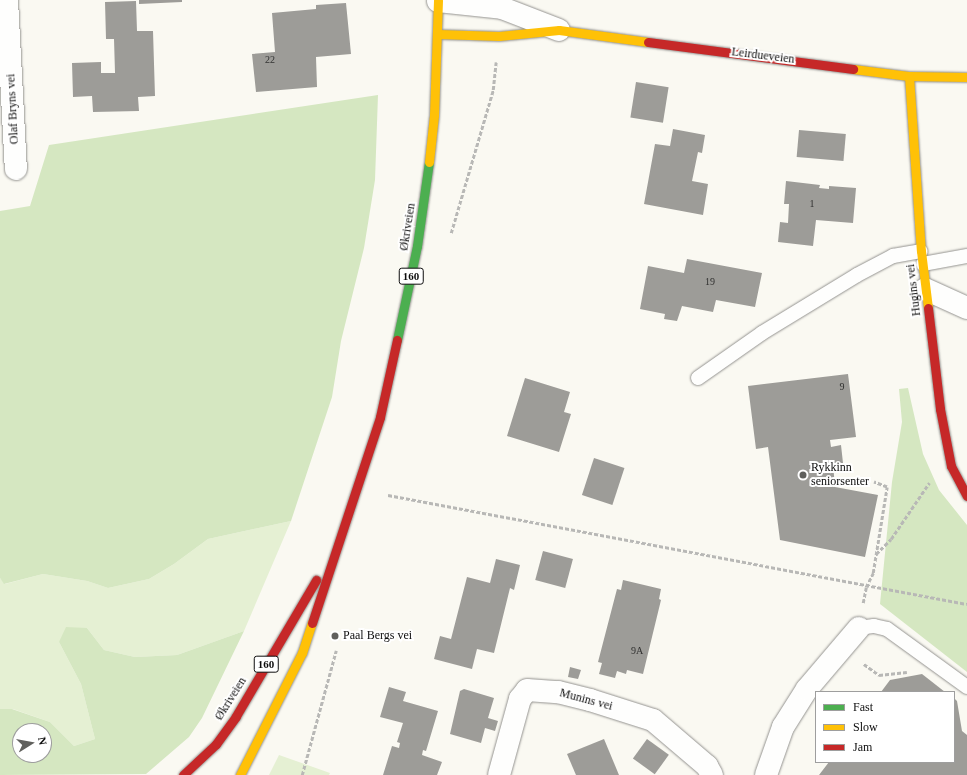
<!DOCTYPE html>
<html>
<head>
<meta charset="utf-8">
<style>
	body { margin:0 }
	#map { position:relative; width:967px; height:775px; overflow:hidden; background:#faf9f2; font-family:Georgia,serif }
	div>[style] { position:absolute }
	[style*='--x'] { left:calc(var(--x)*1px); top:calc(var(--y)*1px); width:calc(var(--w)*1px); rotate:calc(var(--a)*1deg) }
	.green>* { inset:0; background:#e5f0d3 }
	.forest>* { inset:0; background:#d5e7c1 }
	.building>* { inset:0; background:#9d9c98; transform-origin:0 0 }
	.path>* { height:2.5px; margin-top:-1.25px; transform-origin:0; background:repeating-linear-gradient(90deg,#b8b8b6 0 4px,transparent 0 6px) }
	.roads { filter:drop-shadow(0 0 1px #949390) drop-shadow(0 0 1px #949390) }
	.lane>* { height:14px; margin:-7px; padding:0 7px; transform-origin:7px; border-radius:7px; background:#fefefd }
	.street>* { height:22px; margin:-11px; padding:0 11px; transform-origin:11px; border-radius:11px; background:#fefefd }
	.fast>* { height:9px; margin:-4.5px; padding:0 4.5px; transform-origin:4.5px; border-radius:4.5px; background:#4caf50 }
	.slow>* { height:9px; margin:-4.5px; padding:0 4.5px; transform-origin:4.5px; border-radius:4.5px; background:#ffc107 }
	.jam>* { height:9px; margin:-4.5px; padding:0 4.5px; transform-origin:4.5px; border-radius:4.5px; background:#c62828 }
	.dots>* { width:11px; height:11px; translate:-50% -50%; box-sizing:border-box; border:2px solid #fff; border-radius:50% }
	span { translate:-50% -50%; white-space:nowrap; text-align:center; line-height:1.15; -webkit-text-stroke:4px #fff; paint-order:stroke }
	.number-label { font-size:10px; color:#313130 }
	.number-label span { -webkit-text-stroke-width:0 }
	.shield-label span { padding:1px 3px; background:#fff; border:1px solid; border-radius:3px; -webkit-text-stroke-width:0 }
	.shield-label { font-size:11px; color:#0d0d0d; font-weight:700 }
	.street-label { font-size:12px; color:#0d0d0d }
	.poi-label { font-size:12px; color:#0d0d0d }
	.left { translate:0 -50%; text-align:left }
	.legend { position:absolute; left:815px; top:691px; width:140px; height:72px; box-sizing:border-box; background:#fff; border:1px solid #9e9e9e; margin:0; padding:5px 7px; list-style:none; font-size:12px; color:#0d0d0d }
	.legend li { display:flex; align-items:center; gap:8px; height:20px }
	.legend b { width:20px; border:1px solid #9e9e9e }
	.north { position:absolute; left:12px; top:723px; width:40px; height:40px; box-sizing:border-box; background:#fff; border:1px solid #9e9e9e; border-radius:50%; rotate:79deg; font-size:11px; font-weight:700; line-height:16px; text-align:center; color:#0d0d0d }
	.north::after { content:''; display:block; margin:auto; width:14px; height:18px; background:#60605d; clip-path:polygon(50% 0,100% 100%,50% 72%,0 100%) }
</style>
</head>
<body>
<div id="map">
	<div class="green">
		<div style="clip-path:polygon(291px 521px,244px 631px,177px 655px,135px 657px,104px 650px,87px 628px,59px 642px,81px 684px,95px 739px,74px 746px,50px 722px,13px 709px,0 709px,0 578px,5px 584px,43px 574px,87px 581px,108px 588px,149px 579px,174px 564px,208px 539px)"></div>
		<div style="clip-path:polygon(279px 755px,330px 773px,329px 775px,269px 775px)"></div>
	</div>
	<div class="forest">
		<div style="clip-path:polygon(378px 95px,375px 180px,364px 248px,341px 341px,332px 397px,291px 521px,208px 539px,174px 564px,149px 579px,108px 588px,87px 581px,43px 574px,4px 584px,0 578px,0 211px,30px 206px,49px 145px)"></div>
		<div style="clip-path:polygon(908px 388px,923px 454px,939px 490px,967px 525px,967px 672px,880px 604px,892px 482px,902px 422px,899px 389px)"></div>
		<div style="clip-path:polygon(evenodd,66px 627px,87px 628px,104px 650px,135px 657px,177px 655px,244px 631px,202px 718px,189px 737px,146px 774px,0 775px,0 709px,12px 709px,50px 722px,74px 746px,95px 739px,81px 684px,59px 642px,66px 627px,20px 731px,44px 731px,44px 755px,20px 755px,20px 731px)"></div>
	</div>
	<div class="building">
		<div style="clip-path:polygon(139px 0,182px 0,182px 2px,139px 4px)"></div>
		<div style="clip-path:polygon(136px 1px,137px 31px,153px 31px,155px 96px,138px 97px,139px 111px,93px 112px,92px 96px,73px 97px,72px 63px,101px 62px,101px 73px,115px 73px,114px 39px,106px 39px,105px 2px)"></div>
		<div style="clip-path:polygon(346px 3px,351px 54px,316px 57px,317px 87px,256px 92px,252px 54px,275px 52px,272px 13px,316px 9px,316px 5px)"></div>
		<div style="left:636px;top:82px;width:33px;height:36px;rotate:9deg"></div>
		<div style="clip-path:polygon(673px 129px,705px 135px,702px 153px,698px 152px,692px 181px,708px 184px,703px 215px,644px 204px,655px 144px,670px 146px)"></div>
		<div style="left:799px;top:130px;width:47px;height:27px;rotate:5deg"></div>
		<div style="clip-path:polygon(786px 181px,820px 185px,819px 188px,829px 189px,829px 186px,856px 188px,853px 223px,816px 220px,813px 246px,778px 242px,780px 222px,788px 223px,789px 204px,784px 204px)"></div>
		<div style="clip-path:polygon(687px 259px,762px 273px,755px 307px,716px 300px,713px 312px,682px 306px,677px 321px,664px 319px,665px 314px,640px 309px,648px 266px,684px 273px)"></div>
		<div style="clip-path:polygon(848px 374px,856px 437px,830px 440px,831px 447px,841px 445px,843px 463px,833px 464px,835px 487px,878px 495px,865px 557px,780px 540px,768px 447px,756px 449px,748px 386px)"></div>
		<div style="clip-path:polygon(525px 378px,570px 392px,564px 412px,571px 414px,559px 452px,507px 436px)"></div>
		<div style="left:594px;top:458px;width:32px;height:39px;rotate:18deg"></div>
		<div style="left:543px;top:551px;width:31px;height:30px;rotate:15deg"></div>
		<div style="clip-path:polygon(496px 559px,520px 565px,514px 590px,510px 588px,494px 653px,477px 649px,472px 669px,434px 659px,440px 636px,451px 639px,467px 577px,490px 583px)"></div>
		<div style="clip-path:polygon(623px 580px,661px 589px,659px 599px,661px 600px,643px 674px,627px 670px,626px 674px,617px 671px,615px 678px,599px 674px,602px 663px,598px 662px,617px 589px,621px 590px)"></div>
		<div style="clip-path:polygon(570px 667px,581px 670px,578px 679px,568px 677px)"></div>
		<div style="clip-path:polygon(922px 674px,945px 692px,881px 692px,890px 680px)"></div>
		<div style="clip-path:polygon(389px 687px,406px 692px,403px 701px,438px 711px,426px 751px,423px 750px,422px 755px,442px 762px,437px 775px,383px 775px,392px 746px,399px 748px,400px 743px,397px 742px,403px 723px,380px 717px)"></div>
		<div style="clip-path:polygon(464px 689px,494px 698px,488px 718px,498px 721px,495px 731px,485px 728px,481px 743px,450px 734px,460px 691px)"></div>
		<div style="clip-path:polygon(954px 698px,957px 701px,962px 731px,967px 735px,967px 775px,819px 775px,829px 762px,954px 762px)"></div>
		<div style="clip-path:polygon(604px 739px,619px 775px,576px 775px,567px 754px)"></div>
		<div style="left:647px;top:739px;width:27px;height:24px;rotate:36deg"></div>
	</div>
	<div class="path">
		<div style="--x:451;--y:233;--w:149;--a:-73.6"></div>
		<div style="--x:493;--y:90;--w:28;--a:-84"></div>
		<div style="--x:388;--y:495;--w:589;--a:10.66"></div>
		<div style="--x:876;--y:554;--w:21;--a:-45"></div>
		<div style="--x:891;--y:539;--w:68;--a:-55.8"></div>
		<div style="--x:863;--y:603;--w:16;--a:-79"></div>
		<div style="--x:866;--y:587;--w:16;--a:-63"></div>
		<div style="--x:873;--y:573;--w:87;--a:-80.8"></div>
		<div style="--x:887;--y:487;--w:14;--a:-159"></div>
		<div style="--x:864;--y:664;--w:19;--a:36"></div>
		<div style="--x:879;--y:675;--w:28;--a:-6"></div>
		<div style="--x:302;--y:775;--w:129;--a:-74.7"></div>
	</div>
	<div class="roads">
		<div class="lane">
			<div style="--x:923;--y:264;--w:45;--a:-10.3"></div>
			<div style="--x:698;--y:378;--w:78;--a:-35.1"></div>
			<div style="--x:762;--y:333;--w:111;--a:-31.4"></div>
			<div style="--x:857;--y:275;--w:41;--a:-27.8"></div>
			<div style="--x:893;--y:256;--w:28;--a:-10"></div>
			<div style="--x:859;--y:628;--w:15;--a:-8"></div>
			<div style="--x:874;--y:626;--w:13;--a:13"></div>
			<div style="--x:887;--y:629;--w:99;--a:35.9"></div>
		</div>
		<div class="street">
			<div style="--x:7;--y:0;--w:169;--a:87"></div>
			<div style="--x:438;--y:1;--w:64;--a:6.2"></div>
			<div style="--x:502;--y:8;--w:61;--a:21.1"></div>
			<div style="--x:925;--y:289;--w:46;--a:24.3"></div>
			<div style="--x:499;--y:775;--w:79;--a:-74.6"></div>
			<div style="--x:520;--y:699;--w:11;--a:-52"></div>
			<div style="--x:527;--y:690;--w:31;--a:4"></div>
			<div style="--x:558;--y:692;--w:33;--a:14"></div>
			<div style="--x:590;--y:700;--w:66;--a:17.6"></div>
			<div style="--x:653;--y:720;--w:71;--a:40.4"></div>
			<div style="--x:707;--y:766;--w:10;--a:61"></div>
			<div style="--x:766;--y:775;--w:51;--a:-70.5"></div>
			<div style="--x:783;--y:727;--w:45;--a:-57.7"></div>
			<div style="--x:807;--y:689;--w:80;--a:-49.6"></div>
		</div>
		<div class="fast">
			<div style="--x:397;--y:340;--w:96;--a:-78"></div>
			<div style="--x:417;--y:246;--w:85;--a:-81.9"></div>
		</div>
		<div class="slow">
			<div style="--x:438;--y:34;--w:61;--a:1.9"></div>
			<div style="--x:499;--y:36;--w:60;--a:-5.7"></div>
			<div style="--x:559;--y:30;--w:90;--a:7.7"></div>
			<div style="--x:853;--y:69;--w:56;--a:7.1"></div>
			<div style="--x:909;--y:76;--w:58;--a:1"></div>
			<div style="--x:909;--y:76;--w:175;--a:86.1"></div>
			<div style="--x:921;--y:251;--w:57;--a:83"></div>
			<div style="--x:429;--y:162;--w:47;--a:-83.9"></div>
			<div style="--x:434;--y:115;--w:115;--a:-88"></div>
			<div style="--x:240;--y:775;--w:137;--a:-63.1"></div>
			<div style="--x:302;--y:653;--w:32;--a:-72"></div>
		</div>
		<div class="jam">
			<div style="--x:648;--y:42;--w:207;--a:7.5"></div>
			<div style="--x:928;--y:308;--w:102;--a:83.2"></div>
			<div style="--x:940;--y:409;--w:58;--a:79.1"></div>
			<div style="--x:951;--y:466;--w:34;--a:62"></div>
			<div style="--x:312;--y:623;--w:217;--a:-71.7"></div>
			<div style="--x:380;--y:417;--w:79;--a:-77.6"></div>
			<div style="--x:183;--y:775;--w:45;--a:-43.2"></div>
			<div style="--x:216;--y:744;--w:34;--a:-54"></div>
			<div style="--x:236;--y:716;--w:158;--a:-59.5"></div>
		</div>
	</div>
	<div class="dots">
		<div style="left:803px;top:475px;background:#60605d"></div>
		<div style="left:335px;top:636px;background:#60605d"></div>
	</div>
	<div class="number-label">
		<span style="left:270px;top:60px">22</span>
		<span style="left:812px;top:204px">1</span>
		<span style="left:710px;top:282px">19</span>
		<span style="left:842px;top:387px">9</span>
		<span style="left:637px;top:651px">9A</span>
	</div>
	<div class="shield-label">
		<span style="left:411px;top:276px">160</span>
		<span style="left:266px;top:664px">160</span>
	</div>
	<div class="street-label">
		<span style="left:763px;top:56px;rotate:7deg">Leirdueveien</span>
		<span style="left:13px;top:109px;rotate:-93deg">Olaf Bryns vei</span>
		<span style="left:408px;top:227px;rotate:-81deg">Økriveien</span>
		<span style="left:914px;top:290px;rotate:-97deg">Hugins vei</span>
		<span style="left:231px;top:699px;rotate:-58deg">Økriveien</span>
		<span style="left:586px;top:700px;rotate:15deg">Munins vei</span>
	</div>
	<div class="poi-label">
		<span class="left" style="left:811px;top:475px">Rykkinn<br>seniorsenter</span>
		<span class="left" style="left:343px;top:636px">Paal Bergs vei</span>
	</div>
	<ul class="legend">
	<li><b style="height:5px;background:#4caf50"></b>Fast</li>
	<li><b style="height:5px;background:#ffc107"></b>Slow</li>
	<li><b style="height:5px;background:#c62828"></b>Jam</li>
	</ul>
	<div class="north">N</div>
</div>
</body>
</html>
